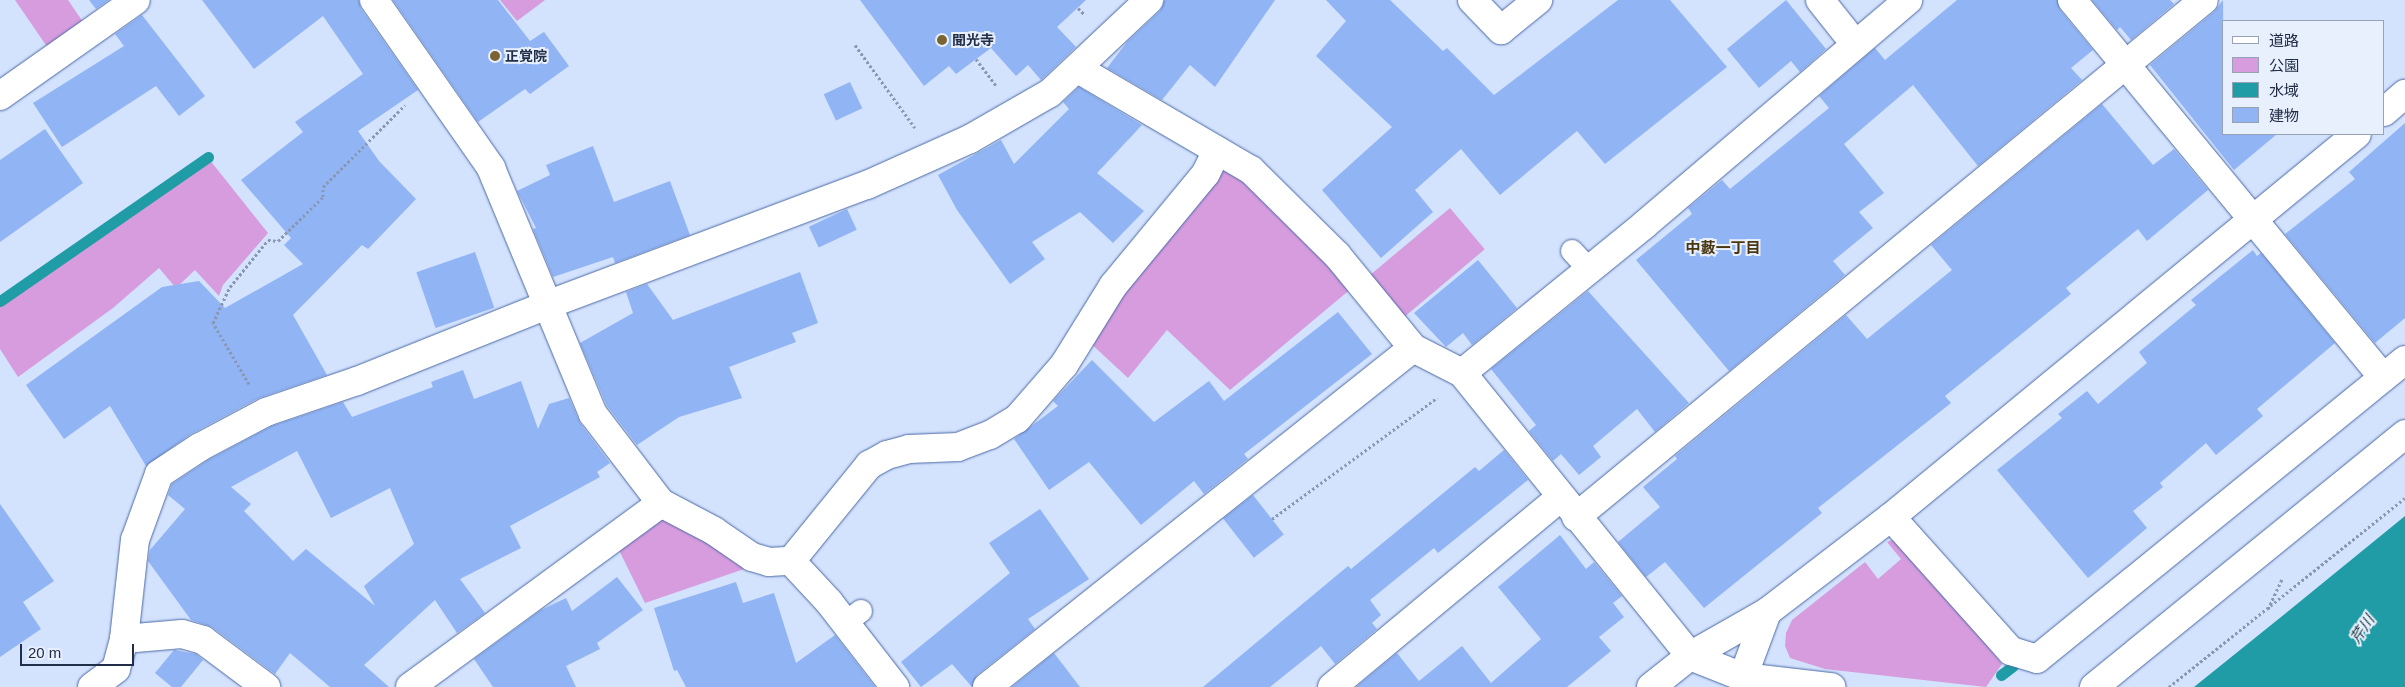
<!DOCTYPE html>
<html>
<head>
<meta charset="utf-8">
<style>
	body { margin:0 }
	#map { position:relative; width:2405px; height:687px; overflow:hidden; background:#d3e2fd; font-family:Helvetica,"Noto Sans JP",sans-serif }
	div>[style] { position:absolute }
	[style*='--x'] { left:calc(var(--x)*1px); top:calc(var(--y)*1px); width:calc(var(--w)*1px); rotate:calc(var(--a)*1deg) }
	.green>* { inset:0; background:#d79cde; transform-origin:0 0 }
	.water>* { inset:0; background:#1f9ca5 }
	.stream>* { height:11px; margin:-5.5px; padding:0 5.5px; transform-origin:5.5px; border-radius:5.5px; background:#1f9ca5 }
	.building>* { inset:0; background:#91b4f5; transform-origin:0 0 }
	.path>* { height:3px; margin-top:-1.5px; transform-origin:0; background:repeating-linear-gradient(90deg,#8997b2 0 2.5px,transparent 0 5px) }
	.roads { filter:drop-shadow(0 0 1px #4a69a5) drop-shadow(0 0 1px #4a69a5) }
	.lane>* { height:22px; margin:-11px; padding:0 11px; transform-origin:11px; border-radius:11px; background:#fff }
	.street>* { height:28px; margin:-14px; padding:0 14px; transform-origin:14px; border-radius:14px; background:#fff }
	.dots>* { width:14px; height:14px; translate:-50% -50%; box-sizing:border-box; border:2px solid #e8effd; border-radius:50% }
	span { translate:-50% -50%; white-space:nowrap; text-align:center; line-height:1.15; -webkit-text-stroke:4px #e8effd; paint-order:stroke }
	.poi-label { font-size:14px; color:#212e48; font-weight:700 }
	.left { translate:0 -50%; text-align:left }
	.neighbourhood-label { font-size:15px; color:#4a3710; font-weight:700 }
	.water-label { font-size:15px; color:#103336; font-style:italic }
	.legend { position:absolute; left:2222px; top:20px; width:162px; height:115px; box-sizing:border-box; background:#e8effd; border:1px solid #98a2b5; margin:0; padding:6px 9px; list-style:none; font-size:15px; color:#212e48 }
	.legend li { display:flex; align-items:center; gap:10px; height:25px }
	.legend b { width:25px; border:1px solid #98a2b5 }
	.scale { position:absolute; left:20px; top:644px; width:114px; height:22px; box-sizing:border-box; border:2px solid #212e48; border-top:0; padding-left:6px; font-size:15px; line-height:18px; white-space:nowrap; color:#212e48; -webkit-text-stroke:4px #e8effd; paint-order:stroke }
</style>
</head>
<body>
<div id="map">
	<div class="green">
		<div style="clip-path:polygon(15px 0,68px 0,85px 25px,50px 51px)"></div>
		<div style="clip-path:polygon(500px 0,545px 0,517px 21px)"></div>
		<div style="clip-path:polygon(209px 159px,268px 233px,223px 285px,219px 296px,195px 270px,176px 288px,159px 268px,113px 308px,18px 377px,0 349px,0 303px)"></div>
		<div style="clip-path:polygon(1221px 163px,1252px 183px,1352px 288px,1230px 390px,1167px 330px,1128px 378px,1087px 340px)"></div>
		<div style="left:1450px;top:208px;width:54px;height:107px;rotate:50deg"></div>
		<div style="clip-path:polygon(662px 511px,750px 567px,645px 603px,617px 546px)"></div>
		<div style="clip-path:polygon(1892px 540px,1907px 543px,2002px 664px,1986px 687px,1825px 669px,1790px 658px,1785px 646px,1786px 633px,1792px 620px,1865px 562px,1878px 579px,1901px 559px,1887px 542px)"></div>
	</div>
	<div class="water">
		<div style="clip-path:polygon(2405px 516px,2405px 687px,2194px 687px,2286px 613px)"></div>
	</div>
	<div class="stream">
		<div style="--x:0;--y:301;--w:253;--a:-34.7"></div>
		<div style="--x:2001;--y:675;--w:15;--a:-37"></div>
	</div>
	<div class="building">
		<div style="clip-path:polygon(89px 0,109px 0,96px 9px)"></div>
		<div style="clip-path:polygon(202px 0,359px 0,361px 9px,418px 90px,358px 131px,379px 161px,416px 199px,368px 249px,362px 245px,293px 315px,327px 375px,259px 398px,191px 434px,146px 466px,110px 406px,64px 439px,26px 385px,162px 287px,199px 281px,225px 308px,303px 264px,284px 245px,291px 238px,241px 180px,303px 132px,295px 122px,363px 74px,323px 16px,254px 69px)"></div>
		<div style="clip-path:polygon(393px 0,498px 0,530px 41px,544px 32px,569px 66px,530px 94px,525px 89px,478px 122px)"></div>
		<div style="clip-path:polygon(860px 0,1086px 0,1057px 27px,1076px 47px,1041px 80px,1028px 65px,1016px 76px,991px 48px,956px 74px,949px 66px,924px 86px)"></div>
		<div style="clip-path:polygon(1164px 0,1275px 0,1215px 87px,1190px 65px,1162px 100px,1107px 68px,1127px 42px,1160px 11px)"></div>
		<div style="clip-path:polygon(1326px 0,1390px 0,1443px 51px,1447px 48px,1494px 95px,1618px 0,1670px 0,1727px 67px,1605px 164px,1577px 131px,1500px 195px,1461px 149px,1415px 190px,1433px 212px,1381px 258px,1322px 190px,1392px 127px,1316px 56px,1346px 21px)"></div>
		<div style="clip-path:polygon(1786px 0,1826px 49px,1800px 72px,1791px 61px,1759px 88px,1727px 49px)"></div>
		<div style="clip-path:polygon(1957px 0,2057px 0,2060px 10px,2093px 50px,2071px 68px,2082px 80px,1978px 166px,1913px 85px,1844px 144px,1884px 193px,1859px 212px,1873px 228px,1833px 261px,1845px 275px,1729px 371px,1636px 260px,1692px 214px,1688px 208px,1722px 180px,1730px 189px,1829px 108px,1819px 96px,1875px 48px,1885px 60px)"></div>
		<div style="clip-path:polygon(2092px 0,2170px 0,2174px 4px,2131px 40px,2120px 27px,2117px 30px)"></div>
		<div style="clip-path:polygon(2223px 0,2224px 134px,2277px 134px,2234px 170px,2150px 65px,2214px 12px)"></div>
		<div style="clip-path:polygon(142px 15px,205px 96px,179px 116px,156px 86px,62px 147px,33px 103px,124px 46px,115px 34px)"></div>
		<div style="left:850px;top:82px;width:29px;height:29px;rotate:65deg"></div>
		<div style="clip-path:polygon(1079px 87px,1142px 125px,1097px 173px,1144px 211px,1113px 243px,1080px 212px,1032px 242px,1045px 259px,1010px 284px,957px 210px,938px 175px,1001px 140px,1014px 164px,1069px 109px,1063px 102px)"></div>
		<div style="clip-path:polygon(2102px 104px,2153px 165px,2174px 149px,2208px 190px,2147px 241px,2138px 229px,2066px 288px,2071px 294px,1945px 396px,1951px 403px,1818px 508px,1822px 513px,1704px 608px,1665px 562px,1646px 577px,1618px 542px,1660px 507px,1643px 487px,1677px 459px,1675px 456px,1846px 315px,1867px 339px,1952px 270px,1931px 245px)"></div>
		<div style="clip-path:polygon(2405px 123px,2405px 318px,2375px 343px,2285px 234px,2355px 179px,2349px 172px)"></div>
		<div style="clip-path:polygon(45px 129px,83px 183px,0 242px,0 160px)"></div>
		<div style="clip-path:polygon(593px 146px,614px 202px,670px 181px,690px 235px,615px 263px,613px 257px,553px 277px,533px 229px,536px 228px,517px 191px,550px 175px,546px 165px)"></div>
		<div style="left:847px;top:209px;width:23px;height:42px;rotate:65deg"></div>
		<div style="clip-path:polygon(2253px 250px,2257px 256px,2261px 253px,2335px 343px,2257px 409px,2263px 416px,2216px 455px,2206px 443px,2160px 483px,2163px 487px,2133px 511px,2147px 528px,2088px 578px,1997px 470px,2062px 418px,2058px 414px,2087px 391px,2098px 404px,2147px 363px,2139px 352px,2196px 305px,2191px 300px)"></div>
		<div style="left:475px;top:252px;width:59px;height:62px;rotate:71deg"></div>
		<div style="clip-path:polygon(1478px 260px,1517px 308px,1472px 345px,1463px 333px,1446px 347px,1414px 313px)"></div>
		<div style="clip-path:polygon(800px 272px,818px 323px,792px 333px,796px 342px,729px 367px,742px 398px,679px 417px,637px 445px,607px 406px,580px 343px,633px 313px,626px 292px,647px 284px,673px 320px)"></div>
		<div style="clip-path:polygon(1588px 291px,1689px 403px,1655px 432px,1637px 409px,1593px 446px,1601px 457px,1579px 475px,1561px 454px,1553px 461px,1529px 431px,1536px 425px,1491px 369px)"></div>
		<div style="clip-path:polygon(1338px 312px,1372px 354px,1244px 454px,1248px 459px,1204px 494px,1194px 481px,1141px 525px,1089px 462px,1049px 490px,1014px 439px,1058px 406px,1053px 401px,1092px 360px,1154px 422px,1209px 381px,1224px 401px)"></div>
		<div style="clip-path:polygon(evenodd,463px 370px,474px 399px,521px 381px,538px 429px,549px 404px,569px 398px,580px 423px,610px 463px,597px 472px,600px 477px,510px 526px,521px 548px,460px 579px,485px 613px,457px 633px,435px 600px,364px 665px,389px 687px,330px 687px,290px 653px,275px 674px,212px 627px,191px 620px,148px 561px,150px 550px,185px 509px,168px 495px,172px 484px,208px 460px,272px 426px,343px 402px,352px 417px,433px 387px,431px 382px,463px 370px,297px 451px,331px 518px,390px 488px,414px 544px,364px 586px,375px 606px,306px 549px,293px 561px,244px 511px,251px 504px,231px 487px,297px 451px)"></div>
		<div style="clip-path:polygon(1504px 450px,1528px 480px,1438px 553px,1434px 548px,1370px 600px,1381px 615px,1372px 623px,1377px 629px,1335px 664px,1321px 646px,1270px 687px,1203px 687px,1348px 566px,1351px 569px,1475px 467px,1479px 471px)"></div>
		<div style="left:1253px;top:495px;width:50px;height:38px;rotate:52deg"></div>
		<div style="clip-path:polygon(0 504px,54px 581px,23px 602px,41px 629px,0 657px)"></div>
		<div style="clip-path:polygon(1040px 509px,1089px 579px,1028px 619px,1035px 629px,977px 675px,972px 687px,952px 664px,921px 687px,901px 662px,1010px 573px,989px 543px)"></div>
		<div style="clip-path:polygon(1560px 535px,1586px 569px,1594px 562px,1622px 596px,1613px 603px,1624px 617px,1599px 637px,1611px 651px,1567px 687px,1356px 687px,1397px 653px,1419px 681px,1462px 646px,1491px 683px,1541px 639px,1498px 587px)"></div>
		<div style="clip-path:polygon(617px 577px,643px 610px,597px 643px,600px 649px,566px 666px,576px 687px,493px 687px,474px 659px,541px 610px,566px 598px,572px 611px)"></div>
		<div style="clip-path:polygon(736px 582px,743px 603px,774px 593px,796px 663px,835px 635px,875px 687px,686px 687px,677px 670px,674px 671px,654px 608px)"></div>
		<div style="clip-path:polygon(174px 650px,196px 654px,203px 660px,181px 687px,172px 687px,155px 673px)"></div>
		<div style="clip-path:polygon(1054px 653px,1080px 687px,1012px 687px)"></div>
	</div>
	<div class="path">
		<div style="--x:1078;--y:8;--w:8;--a:45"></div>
		<div style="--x:855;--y:45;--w:102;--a:54.1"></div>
		<div style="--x:976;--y:59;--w:34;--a:53"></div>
		<div style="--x:249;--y:384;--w:71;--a:-120.5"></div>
		<div style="--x:213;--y:323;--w:40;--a:-65"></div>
		<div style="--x:230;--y:287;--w:60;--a:-51"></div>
		<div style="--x:268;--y:240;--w:10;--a:6"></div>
		<div style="--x:278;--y:241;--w:63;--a:-44.4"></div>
		<div style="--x:323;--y:197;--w:10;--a:-90"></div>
		<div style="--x:323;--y:187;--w:116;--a:-45"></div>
		<div style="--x:1272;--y:519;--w:205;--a:-36.3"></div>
		<div style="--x:2268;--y:609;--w:33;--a:-65"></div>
		<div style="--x:2169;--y:687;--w:302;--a:-38.7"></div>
	</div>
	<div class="roads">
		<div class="lane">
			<div style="--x:1572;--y:251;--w:25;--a:47"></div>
			<div style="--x:845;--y:623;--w:20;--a:-37"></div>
		</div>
		<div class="street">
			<div style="--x:374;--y:0;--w:205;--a:55.1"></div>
			<div style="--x:491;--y:168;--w:266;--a:67.5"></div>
			<div style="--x:593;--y:414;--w:112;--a:52.6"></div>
			<div style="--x:661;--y:503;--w:60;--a:27.8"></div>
			<div style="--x:714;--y:531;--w:46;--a:34.4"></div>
			<div style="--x:752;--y:557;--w:18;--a:16"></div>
			<div style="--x:769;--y:562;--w:22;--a:-3"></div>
			<div style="--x:791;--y:561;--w:56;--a:47.2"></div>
			<div style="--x:829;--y:602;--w:108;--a:52.2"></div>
			<div style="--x:1472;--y:0;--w:42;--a:46"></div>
			<div style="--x:1501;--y:30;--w:48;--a:-39"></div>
			<div style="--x:1820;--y:0;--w:56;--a:51.5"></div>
			<div style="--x:2072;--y:0;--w:489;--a:50.5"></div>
			<div style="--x:1078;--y:69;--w:200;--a:30.3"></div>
			<div style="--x:1251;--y:170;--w:121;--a:44.7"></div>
			<div style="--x:1337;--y:255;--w:120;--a:50.7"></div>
			<div style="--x:1413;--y:348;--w:55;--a:27"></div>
			<div style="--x:1462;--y:373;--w:363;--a:51.1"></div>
			<div style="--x:1690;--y:656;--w:57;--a:21.6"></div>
			<div style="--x:1743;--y:677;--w:89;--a:6.5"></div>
			<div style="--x:0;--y:96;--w:166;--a:-35.2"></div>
			<div style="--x:2384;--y:112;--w:28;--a:-41"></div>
			<div style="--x:1462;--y:373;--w:235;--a:-39.1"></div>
			<div style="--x:1644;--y:225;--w:347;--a:-40.4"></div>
			<div style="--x:1576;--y:517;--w:813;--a:-39.46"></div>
			<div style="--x:1891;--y:517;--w:180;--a:48.2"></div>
			<div style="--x:2011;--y:651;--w:27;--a:17"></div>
			<div style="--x:2037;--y:659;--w:474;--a:-39.1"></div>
			<div style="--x:791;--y:561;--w:124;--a:-50.9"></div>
			<div style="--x:869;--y:465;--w:21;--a:-29"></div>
			<div style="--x:887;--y:455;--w:23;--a:-15"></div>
			<div style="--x:909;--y:449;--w:49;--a:-2.3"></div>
			<div style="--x:958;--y:447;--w:34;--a:-21"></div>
			<div style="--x:990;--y:435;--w:31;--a:-31"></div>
			<div style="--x:1017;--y:419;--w:72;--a:-49"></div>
			<div style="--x:1064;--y:365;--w:93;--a:-58.2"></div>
			<div style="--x:1113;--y:286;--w:146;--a:-50.5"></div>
			<div style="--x:1206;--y:173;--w:25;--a:-64"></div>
			<div style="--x:124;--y:639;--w:58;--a:-4.9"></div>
			<div style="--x:182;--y:634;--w:22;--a:16"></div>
			<div style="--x:203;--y:640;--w:79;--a:36.7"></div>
			<div style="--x:92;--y:687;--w:30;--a:-37"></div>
			<div style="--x:116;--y:669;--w:31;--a:-75"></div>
			<div style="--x:124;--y:639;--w:100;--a:-83.7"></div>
			<div style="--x:135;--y:540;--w:70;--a:-70"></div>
			<div style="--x:159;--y:474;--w:49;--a:-33.4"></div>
			<div style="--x:200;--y:447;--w:75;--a:-27.9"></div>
			<div style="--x:266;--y:412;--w:96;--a:-18.8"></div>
			<div style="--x:357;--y:381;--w:205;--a:-21.8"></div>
			<div style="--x:547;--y:305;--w:342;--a:-20.6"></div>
			<div style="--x:867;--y:185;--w:113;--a:-24.1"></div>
			<div style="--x:970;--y:139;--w:92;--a:-29.9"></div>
			<div style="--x:1050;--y:93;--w:136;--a:-43.2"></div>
			<div style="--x:410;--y:687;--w:311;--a:-36.2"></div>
			<div style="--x:987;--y:687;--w:544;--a:-38.51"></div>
			<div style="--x:1332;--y:687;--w:296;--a:-39.7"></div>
			<div style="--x:1651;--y:687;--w:50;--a:-38.5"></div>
			<div style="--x:1690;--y:656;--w:89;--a:-29.7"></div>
			<div style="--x:1767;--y:612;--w:156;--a:-37.5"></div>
			<div style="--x:1891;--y:517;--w:603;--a:-39.42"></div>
			<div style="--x:1748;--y:687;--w:11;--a:-117"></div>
			<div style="--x:1743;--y:677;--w:69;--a:-69.7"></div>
			<div style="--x:2094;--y:687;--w:401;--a:-39.1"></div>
		</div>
	</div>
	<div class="dots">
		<div style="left:942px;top:40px;background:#7b6334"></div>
		<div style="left:495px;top:56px;background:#7b6334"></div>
	</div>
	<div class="poi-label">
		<span class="left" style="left:952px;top:40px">聞光寺</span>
		<span class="left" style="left:505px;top:56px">正覚院</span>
	</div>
	<div class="neighbourhood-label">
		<span style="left:1723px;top:248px">中藪一丁目</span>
	</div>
	<div class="water-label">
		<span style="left:2362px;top:629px;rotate:-56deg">芹川</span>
	</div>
	<ul class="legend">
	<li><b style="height:6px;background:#fff"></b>道路</li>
	<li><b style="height:14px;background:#d79cde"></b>公園</li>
	<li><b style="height:14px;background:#1f9ca5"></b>水域</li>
	<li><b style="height:14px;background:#91b4f5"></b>建物</li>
	</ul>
	<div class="scale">20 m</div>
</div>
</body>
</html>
